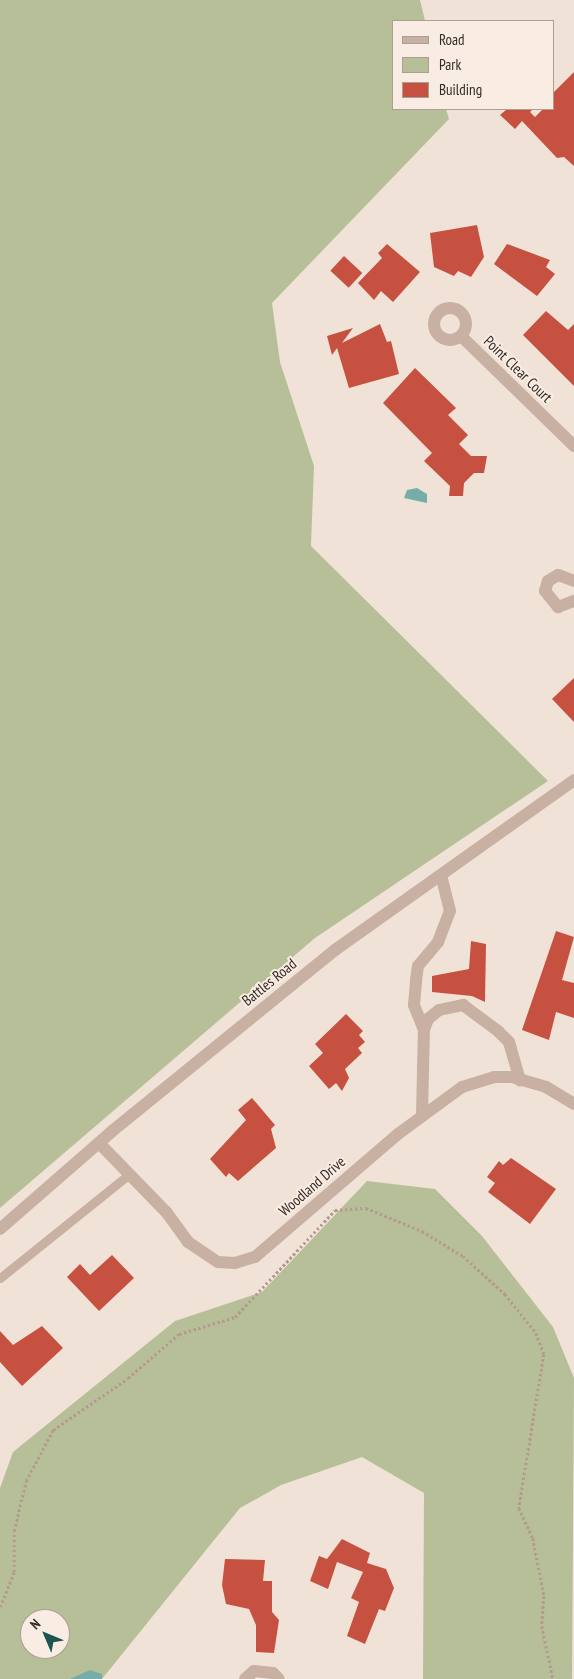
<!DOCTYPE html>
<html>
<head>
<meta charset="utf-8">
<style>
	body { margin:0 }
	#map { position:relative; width:574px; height:1679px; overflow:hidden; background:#f1e2d7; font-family:"PT Sans Narrow",sans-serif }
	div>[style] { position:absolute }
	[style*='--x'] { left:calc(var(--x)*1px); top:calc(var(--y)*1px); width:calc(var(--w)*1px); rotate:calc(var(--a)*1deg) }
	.green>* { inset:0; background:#b6bf97 }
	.water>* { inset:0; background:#76ada9 }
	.building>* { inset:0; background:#c65140; transform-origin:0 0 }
	.path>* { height:2.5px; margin-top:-1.25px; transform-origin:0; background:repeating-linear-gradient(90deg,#b49a8e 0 2.5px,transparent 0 5px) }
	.lane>* { height:9px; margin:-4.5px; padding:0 4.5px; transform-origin:4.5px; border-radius:4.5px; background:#c8b0a3 }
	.street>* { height:12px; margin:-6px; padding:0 6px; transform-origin:6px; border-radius:6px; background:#c8b0a3 }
	.street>.ring { margin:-6px; padding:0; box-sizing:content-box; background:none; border:12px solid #c8b0a3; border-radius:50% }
	span { translate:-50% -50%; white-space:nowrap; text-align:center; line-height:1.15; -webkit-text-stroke:4px #f9ece3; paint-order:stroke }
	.street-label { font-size:15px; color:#332825 }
	.legend { position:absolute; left:392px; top:20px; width:162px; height:90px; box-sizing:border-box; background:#f9ece3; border:1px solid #aa9e97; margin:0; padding:6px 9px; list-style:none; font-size:15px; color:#332825 }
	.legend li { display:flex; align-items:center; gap:10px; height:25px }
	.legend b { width:25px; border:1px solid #aa9e97 }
	.north { position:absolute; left:20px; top:1609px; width:50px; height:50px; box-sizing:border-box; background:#f9ece3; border:1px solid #aa9e97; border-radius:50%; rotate:315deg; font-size:14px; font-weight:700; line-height:20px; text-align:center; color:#332825 }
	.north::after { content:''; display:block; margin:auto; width:18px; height:22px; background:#1b5452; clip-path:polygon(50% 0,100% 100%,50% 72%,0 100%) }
</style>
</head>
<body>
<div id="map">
	<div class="green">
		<div style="clip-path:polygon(0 0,420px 0,425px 21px,393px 21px,393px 109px,446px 109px,449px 119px,272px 303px,280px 362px,314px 466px,311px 546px,548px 781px,315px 938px,0 1208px)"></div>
		<div style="clip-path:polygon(evenodd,367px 1181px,435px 1189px,482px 1236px,553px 1327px,574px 1378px,572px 1679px,423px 1679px,424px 1493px,362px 1457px,281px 1485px,240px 1508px,102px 1679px,0 1679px,0 1488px,13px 1452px,175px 1321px,262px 1292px,367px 1181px,30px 1619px,60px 1619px,60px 1649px,30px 1649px,30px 1619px)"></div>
	</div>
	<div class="water">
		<div style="clip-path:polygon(417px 488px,427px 494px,427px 503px,404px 498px,407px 490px)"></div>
		<div style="clip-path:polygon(90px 1670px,102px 1674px,102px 1679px,70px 1679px)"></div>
	</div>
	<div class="building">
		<div style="clip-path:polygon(574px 72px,574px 166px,564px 157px,557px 158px,522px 121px,515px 129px,500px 115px,507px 109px,533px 109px,530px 112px,535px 117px,543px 109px,553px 109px,553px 93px)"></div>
		<div style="clip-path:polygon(477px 225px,484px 257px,471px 277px,458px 271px,454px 276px,434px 267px,430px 233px)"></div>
		<div style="clip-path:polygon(387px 244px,420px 272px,393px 302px,381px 291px,374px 300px,358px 283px,382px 258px,378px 253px)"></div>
		<div style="clip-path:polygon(507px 244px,550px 260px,546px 267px,555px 274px,537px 296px,494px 264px)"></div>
		<div style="left:344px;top:256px;width:25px;height:20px;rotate:43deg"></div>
		<div style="clip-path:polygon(546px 311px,568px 330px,574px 324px,574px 386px,523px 335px)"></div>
		<div style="clip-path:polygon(380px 324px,387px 342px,391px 341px,399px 374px,349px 388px,337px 348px,332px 355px,327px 336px,353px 328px,342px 343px)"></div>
		<div style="clip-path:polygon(415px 368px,456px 408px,448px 415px,468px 435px,459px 444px,471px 456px,487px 456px,484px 473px,474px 473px,464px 483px,463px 496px,449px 496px,450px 486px,424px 461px,432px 453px,383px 403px)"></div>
		<div style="clip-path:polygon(574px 678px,574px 722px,552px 699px)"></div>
		<div style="clip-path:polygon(556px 931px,574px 937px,562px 980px,574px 983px,574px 1018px,556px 1012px,549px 1040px,522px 1030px)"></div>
		<div style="clip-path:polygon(471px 941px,486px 944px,485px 1002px,472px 996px,432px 992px,432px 976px,469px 969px)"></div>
		<div style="clip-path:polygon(346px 1014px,363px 1031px,359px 1035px,365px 1042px,358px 1048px,362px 1053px,345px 1069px,349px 1078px,342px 1091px,336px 1083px,329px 1089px,309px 1066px,323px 1053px,315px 1044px)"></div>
		<div style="clip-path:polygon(252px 1098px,275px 1125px,271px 1129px,276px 1148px,238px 1181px,229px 1173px,226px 1177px,210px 1159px,246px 1120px,238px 1110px)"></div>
		<div style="clip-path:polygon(511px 1158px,556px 1189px,530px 1224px,488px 1192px,495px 1183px,487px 1177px,499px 1161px,503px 1165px)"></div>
		<div style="clip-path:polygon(112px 1255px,134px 1278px,99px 1311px,67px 1277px,80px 1264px,90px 1275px)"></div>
		<div style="clip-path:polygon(42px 1326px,63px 1348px,22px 1386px,0 1362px,0 1331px,13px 1345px)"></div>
		<div style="clip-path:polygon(342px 1539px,370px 1553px,367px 1563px,386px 1569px,394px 1588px,385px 1611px,379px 1609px,365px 1644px,347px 1636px,359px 1602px,351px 1598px,363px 1572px,337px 1562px,328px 1589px,310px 1581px,319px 1556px,327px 1559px)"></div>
		<div style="clip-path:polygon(225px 1559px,265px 1560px,263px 1581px,272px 1581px,272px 1612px,279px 1620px,274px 1653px,256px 1652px,256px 1625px,249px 1609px,226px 1604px,222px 1585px)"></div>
	</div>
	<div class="path">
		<div style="--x:0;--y:1607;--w:38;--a:-68"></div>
		<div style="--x:14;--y:1572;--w:41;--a:-90"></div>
		<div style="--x:14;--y:1531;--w:51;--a:-76.5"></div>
		<div style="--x:26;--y:1481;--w:58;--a:-62.1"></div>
		<div style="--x:53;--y:1430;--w:91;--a:-34.7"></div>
		<div style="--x:128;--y:1378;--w:67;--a:-40.8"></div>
		<div style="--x:179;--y:1334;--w:59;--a:-16.9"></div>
		<div style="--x:235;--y:1317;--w:146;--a:-46.9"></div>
		<div style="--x:335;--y:1210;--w:31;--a:-4"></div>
		<div style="--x:366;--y:1208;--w:61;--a:22.3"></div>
		<div style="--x:422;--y:1231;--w:48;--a:31.4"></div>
		<div style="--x:463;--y:1256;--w:57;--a:42.1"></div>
		<div style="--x:505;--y:1294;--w:50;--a:51.5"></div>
		<div style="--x:536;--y:1333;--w:22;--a:69"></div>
		<div style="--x:544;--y:1354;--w:156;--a:99.2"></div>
		<div style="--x:519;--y:1508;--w:33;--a:65"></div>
		<div style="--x:533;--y:1538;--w:59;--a:79.3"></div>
		<div style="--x:544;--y:1596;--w:30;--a:94"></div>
		<div style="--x:542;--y:1626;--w:54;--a:78.3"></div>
	</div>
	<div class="lane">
		<div style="--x:0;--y:1278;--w:164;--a:-38.8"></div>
	</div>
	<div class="street">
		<div class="ring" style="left:434px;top:308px;width:20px;height:20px"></div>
		<div style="--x:461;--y:336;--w:158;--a:44.2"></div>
		<div style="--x:574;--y:581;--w:17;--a:-159"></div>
		<div style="--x:558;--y:575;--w:12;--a:149"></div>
		<div style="--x:548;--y:581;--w:10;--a:107"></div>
		<div style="--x:545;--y:591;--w:21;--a:51"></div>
		<div style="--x:558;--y:607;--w:17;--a:-21"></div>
		<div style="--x:424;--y:1030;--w:27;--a:-112"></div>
		<div style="--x:414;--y:1005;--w:25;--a:-85"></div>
		<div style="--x:416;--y:980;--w:14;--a:-82"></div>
		<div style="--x:418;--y:966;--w:31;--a:-50"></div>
		<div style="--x:438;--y:942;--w:33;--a:-69"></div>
		<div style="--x:450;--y:911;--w:37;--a:-104"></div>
		<div style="--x:422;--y:1115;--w:85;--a:-88.7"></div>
		<div style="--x:424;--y:1030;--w:12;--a:-70"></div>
		<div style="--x:428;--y:1019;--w:14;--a:-39"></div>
		<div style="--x:439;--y:1010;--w:25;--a:-12"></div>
		<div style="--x:463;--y:1005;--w:44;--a:36.6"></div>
		<div style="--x:498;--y:1031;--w:16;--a:45"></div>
		<div style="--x:509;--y:1042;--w:40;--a:74"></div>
		<div style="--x:99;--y:1143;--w:98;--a:45.8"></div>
		<div style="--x:167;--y:1213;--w:36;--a:54"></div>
		<div style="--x:188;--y:1242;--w:36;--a:34"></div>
		<div style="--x:218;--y:1262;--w:17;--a:3"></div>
		<div style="--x:235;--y:1263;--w:21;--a:-17"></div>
		<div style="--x:255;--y:1257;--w:189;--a:-40.7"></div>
		<div style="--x:398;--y:1134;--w:79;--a:-36.3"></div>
		<div style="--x:462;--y:1087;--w:34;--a:-17"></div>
		<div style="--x:494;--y:1077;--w:18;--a:0"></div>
		<div style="--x:512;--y:1077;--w:35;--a:16"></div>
		<div style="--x:546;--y:1087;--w:33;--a:31"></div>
		<div style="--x:0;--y:1229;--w:147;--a:-41.1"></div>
		<div style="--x:111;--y:1132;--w:289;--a:-39.1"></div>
		<div style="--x:335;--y:950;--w:293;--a:-35.4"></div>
		<div style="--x:245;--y:1679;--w:12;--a:-42"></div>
		<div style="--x:254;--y:1671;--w:19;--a:6"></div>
		<div style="--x:273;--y:1673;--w:8;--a:45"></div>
	</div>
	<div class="street-label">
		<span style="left:518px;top:369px;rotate:44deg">Point Clear Court</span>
		<span style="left:269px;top:982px;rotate:-39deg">Battles Road</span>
		<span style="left:312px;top:1186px;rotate:-41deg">Woodland Drive</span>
	</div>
	<ul class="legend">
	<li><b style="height:6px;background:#c8b0a3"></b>Road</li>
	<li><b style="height:14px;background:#b6bf97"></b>Park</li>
	<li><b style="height:14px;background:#c65140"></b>Building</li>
	</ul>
	<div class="north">N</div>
</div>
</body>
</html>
